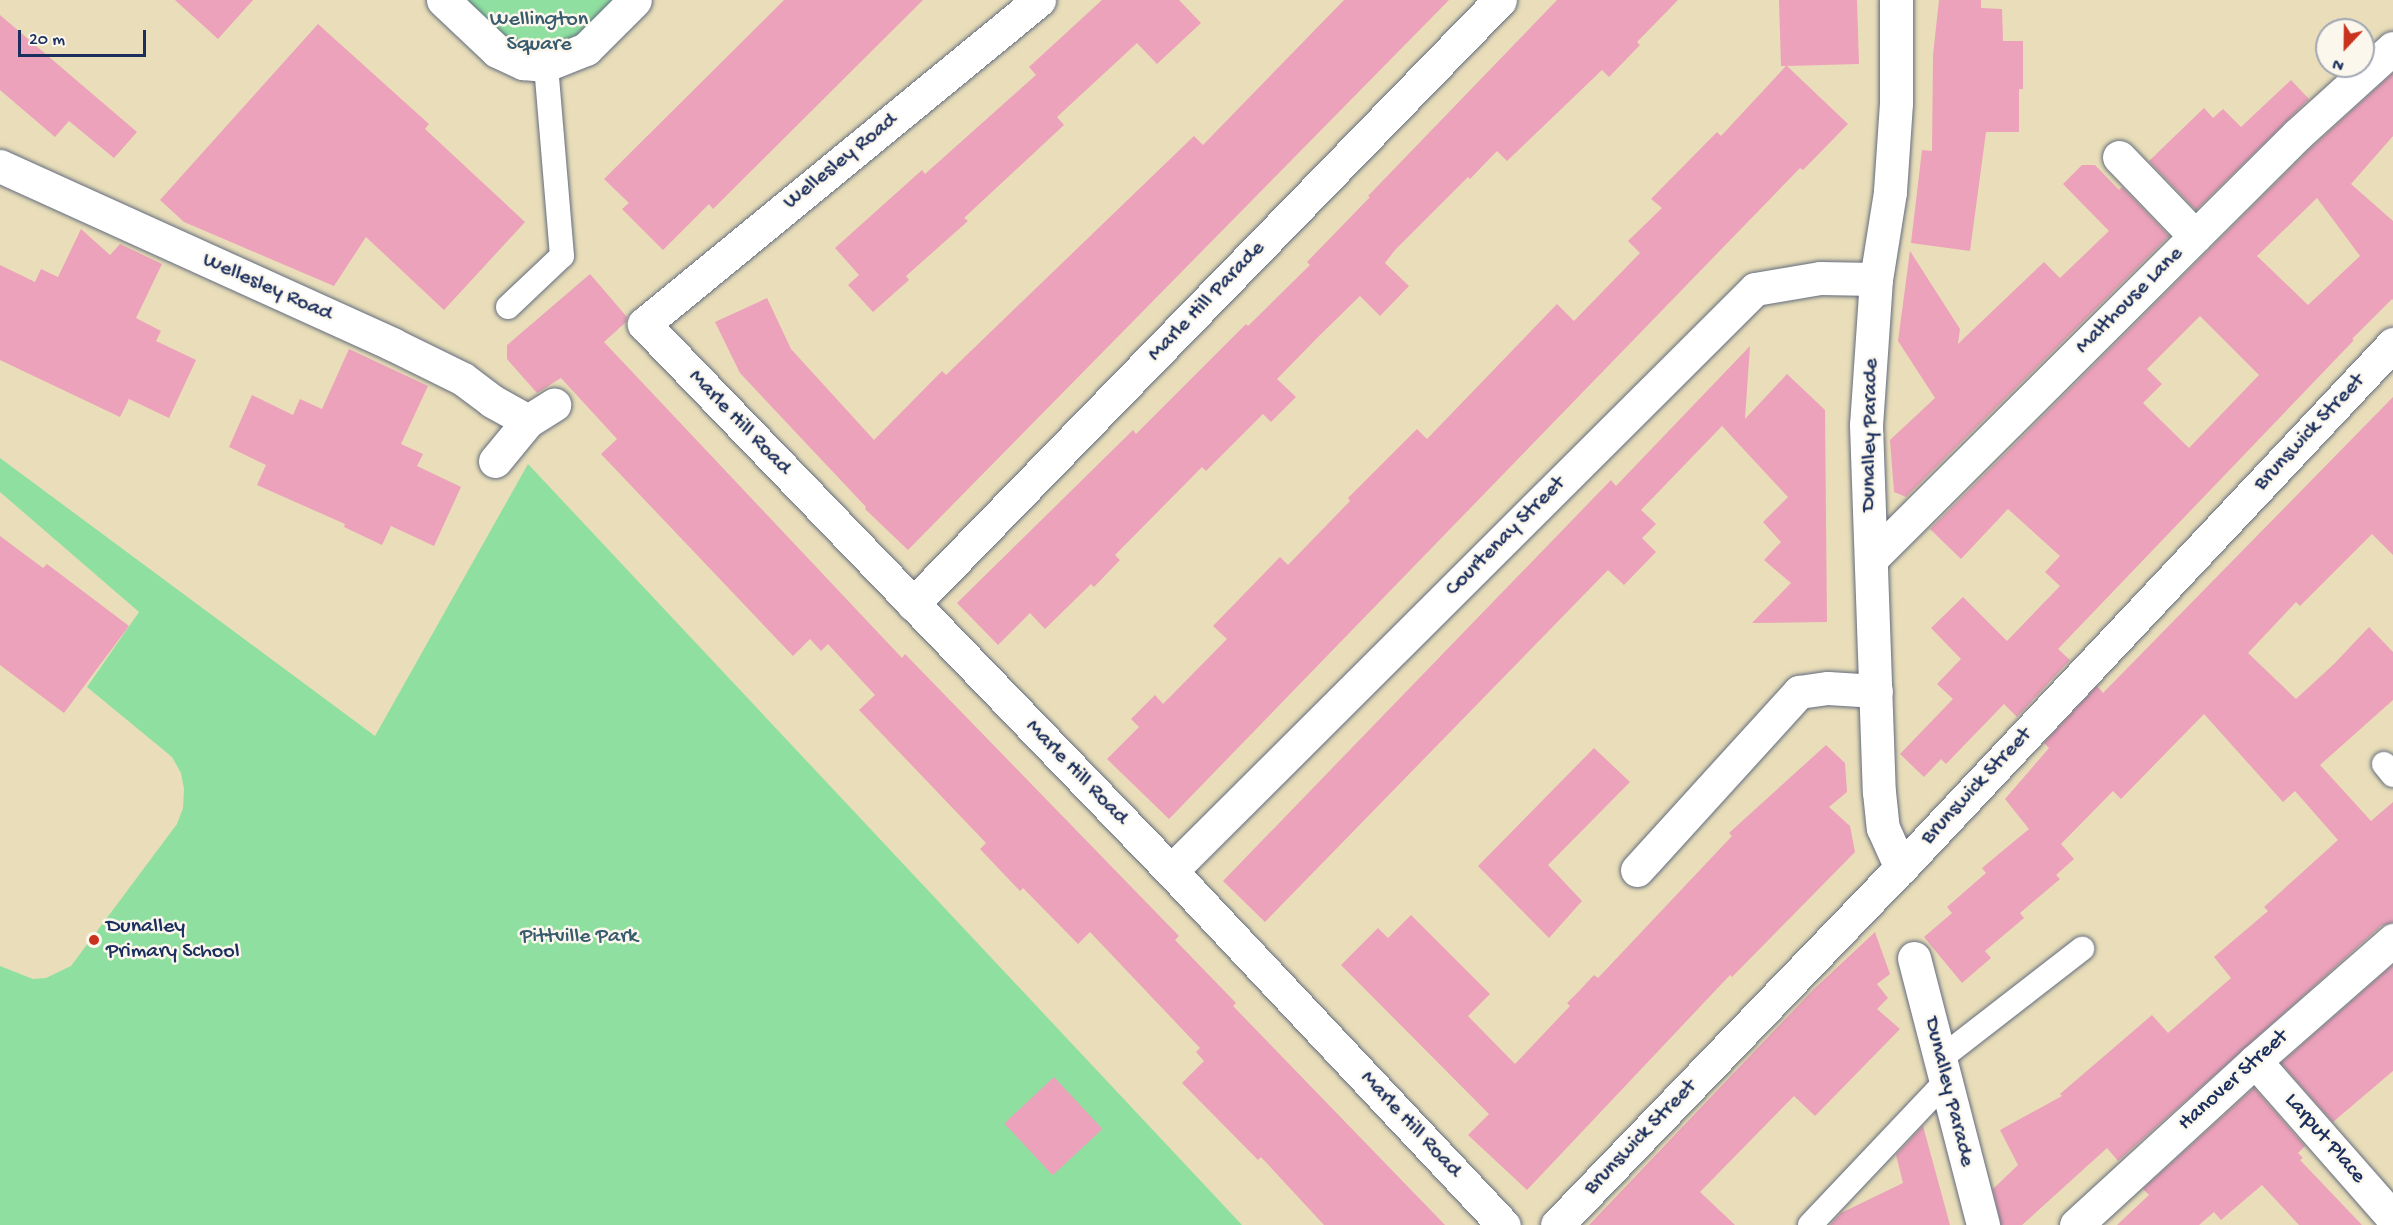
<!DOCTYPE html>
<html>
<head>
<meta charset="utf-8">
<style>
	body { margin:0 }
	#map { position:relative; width:2393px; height:1225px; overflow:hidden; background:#e9deb9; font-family:"Gochi Hand",sans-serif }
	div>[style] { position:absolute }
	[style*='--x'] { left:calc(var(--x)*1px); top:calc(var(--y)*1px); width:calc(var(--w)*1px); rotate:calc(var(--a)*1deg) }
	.green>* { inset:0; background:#8fe0a0 }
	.building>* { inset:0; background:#eca2ba; transform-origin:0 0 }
	.roads { filter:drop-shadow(0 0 2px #636c7e) drop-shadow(0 0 2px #636c7e) }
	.lane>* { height:24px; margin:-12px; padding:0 12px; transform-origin:12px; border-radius:12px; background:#fff }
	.street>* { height:33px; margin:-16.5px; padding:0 16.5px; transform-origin:16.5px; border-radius:16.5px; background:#fff }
	.dots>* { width:16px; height:16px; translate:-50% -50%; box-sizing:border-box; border:3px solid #fbf7ec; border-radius:50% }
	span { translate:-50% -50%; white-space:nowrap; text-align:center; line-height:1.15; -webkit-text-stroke:5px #fbf7ec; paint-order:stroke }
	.park-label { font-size:22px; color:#385b6e }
	.street-label { font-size:22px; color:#1b2f5e }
	.poi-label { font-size:22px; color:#1b2f5e }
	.left { translate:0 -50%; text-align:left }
	.north { position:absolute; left:2315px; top:18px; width:60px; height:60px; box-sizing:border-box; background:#fbf7ec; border:2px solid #a1a7b3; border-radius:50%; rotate:202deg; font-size:16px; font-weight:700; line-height:24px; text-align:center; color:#1b2f5e }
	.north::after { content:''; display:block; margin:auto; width:21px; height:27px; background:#c8321e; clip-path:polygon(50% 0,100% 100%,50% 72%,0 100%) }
	.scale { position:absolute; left:18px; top:30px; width:128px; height:27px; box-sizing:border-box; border:3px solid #1b2f5e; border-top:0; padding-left:8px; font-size:18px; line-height:21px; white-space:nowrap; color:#1b2f5e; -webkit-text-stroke:4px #fbf7ec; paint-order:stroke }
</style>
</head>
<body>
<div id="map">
	<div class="green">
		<div style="clip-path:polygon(443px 0,635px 0,546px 65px)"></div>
		<div style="clip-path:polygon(0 458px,375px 736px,528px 464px,1242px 1225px,0 1225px,0 966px,33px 979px,46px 978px,71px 966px,177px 824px,183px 808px,184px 789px,181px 773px,172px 757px,87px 687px,139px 612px,0 492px)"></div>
	</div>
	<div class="building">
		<div style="clip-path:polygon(175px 0,253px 0,218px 39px)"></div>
		<div style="clip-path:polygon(784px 0,923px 0,713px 209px,709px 204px,663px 250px,622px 209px,629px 203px,604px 179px)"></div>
		<div style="clip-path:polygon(1102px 0,1179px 0,1201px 23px,1157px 64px,1137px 43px,1057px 117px,1064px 125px,964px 218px,968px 221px,906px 276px,909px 280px,873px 312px,848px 285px,859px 275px,835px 248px,922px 170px,925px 174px,1036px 75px,1029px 67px)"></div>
		<div style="clip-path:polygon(1344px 0,1449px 0,908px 550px,865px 509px,866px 507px,740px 373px,715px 322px,767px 298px,791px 349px,874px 440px,942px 371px,946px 375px,1194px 136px,1203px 145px)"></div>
		<div style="clip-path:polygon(1557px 0,1678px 0,1637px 42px,1640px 45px,1609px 77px,1602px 70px,1507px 161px,1497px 151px,1470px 179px,1468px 177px,1395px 250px,1385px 263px,1409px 286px,1380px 316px,1360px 296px,1319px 336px,1277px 379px,1296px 397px,1271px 422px,1263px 414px,1206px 471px,1202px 467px,1115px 555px,1120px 560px,1094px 587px,1091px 584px,1045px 629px,1030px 613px,998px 645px,957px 603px,1133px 430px,1136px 434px,1246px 324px,1248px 326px,1310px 265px,1307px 262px,1370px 197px,1368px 196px)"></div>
		<div style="clip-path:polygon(1779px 0,1857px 0,1859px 64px,1787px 66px,1848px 124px,1803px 170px,1800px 168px,1169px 819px,1107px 759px,1139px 727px,1131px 719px,1155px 695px,1163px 704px,1227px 639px,1213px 626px,1280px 557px,1288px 565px,1350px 501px,1348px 498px,1417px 429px,1427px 439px,1557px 304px,1574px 321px,1640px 253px,1628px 241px,1662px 208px,1651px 199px,1717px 132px,1721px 136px,1786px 66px,1781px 66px)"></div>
		<div style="clip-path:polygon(1939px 0,1981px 0,1981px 8px,2002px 9px,2003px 41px,2023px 41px,2023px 89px,2019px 89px,2019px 132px,1986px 132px,1970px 251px,1911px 243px,1922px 150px,1932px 151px,1933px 55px)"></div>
		<div style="clip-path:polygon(0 15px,137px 132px,114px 158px,69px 121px,55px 137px,0 90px)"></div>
		<div style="clip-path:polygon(318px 24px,429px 124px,425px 129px,525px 222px,444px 310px,366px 237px,334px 286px,184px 222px,160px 200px)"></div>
		<div style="clip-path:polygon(evenodd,2393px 73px,2393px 136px,2351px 184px,2393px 221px,2393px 300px,2392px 299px,2352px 339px,2354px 340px,2058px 649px,2070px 660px,2017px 717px,2004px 704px,1946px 764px,1941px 759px,1924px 777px,1900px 754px,1953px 699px,1937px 684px,1961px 659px,1931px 628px,1963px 597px,2007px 641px,2060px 586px,2045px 572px,2060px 556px,2008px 509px,1961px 559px,1930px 529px,2311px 148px,2393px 73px,2317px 198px,2360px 256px,2308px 305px,2257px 256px,2317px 198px,2393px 73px,2200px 316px,2259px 375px,2189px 448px,2143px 403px,2162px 384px,2147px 369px,2200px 316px)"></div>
		<div style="clip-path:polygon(2291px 80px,2309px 99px,2196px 210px,2149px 161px,2204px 108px,2213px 118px,2223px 109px,2241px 127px)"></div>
		<div style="clip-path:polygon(2082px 165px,2095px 165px,2119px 190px,2122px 187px,2169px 236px,1906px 497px,1894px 492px,1890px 440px,1935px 398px,1898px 341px,1910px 251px,1960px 329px,1958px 344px,2044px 262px,2060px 278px,2109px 231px,2063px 184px)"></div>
		<div style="clip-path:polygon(81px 229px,110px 255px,120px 244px,162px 264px,136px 318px,161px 331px,156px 341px,196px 360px,169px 418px,129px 399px,120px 417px,0 360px,0 265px,35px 282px,41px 269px,58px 277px)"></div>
		<div style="clip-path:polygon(590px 274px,627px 317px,626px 322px,604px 342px,902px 658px,905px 654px,1179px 936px,1175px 940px,1236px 1003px,1233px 1006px,1445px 1225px,1324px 1225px,1261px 1157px,1258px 1160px,1182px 1083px,1204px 1061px,1196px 1052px,1200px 1048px,1090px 932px,1078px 944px,1023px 888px,1020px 891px,980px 849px,986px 843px,859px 710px,875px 695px,828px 644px,821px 651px,810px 639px,793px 656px,601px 454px,617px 439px,561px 378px,537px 393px,507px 359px,507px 345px)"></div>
		<div style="clip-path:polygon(1750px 346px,1745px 419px,1787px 374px,1825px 410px,1827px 622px,1752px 623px,1791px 583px,1764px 560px,1781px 542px,1763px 522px,1788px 497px,1722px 426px,1641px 510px,1656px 524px,1642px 538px,1656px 552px,1624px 585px,1608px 570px,1265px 922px,1223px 881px,1611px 480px,1616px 486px)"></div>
		<div style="clip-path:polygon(349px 349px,428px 386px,401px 444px,423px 454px,417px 466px,461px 487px,434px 546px,391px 526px,382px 545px,344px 527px,345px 524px,257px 485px,266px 465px,229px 447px,252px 395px,293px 415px,300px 399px,322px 409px)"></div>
		<div style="clip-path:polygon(2393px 397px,2393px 555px,2372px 534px,2300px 606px,2296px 602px,2248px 653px,2296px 699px,2334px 664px,2369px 627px,2393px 652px,2393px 700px,2320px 765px,2371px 821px,2393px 802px,2393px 922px,2381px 926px,2118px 1161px,2107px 1148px,2022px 1225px,2001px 1225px,1993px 1189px,2018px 1165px,2000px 1130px,2062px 1096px,2060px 1094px,2152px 1015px,2168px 1033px,2231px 978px,2214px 957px,2268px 911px,2264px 907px,2338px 840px,2295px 791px,2283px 802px,2204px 714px,2121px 799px,2113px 791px,2061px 844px,2074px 859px,2056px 875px,2060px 879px,2020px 913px,2024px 918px,1985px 951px,1991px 958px,1962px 983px,1924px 937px,1952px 913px,1947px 907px,1986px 873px,1982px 868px,2029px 829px,2005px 799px,2049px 748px,2044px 743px,2097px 686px,2103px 693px)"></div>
		<div style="clip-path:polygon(0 536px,43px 568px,47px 564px,129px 626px,64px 713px,0 665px)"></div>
		<div style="clip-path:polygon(1826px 745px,1845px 763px,1847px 792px,1829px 807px,1850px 826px,1855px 852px,1732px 977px,1730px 975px,1527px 1190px,1468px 1135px,1489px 1114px,1341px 965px,1378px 928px,1388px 938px,1411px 915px,1490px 994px,1468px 1016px,1515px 1064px,1570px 1006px,1567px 1003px,1580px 990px,1594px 975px,1598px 978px,1732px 836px,1729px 833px)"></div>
		<div style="clip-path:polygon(1594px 748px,1630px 782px,1548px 865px,1582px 901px,1549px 938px,1478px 866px)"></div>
		<div style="clip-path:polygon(1875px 932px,1890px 974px,1877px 984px,1888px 998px,1877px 1009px,1900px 1029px,1815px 1116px,1794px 1096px,1700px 1192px,1735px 1225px,1589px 1225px,1813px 990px)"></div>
		<div style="clip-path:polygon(2393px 965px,2393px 1071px,2333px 1122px,2281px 1063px)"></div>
		<div style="left:1054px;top:1077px;width:71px;height:68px;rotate:47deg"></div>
		<div style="clip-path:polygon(2254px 1088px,2305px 1146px,2298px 1153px,2303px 1158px,2300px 1160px,2362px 1225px,2299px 1225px,2262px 1185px,2221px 1220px,2214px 1212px,2199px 1225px,2117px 1225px,2149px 1195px,2143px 1189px)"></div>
		<div style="clip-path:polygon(1923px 1126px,1950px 1225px,1830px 1225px,1841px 1213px,1903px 1183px,1896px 1155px)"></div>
	</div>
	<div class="roads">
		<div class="lane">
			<div style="--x:508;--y:307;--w:74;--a:-43.4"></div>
			<div style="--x:562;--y:256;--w:192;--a:-94.8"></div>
			<div style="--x:2384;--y:764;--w:14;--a:51"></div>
			<div style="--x:1940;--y:1059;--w:180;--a:-37.8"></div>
			<div style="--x:1810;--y:1225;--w:198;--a:-46.6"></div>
		</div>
		<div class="street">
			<div style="--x:443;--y:0;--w:74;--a:43.4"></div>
			<div style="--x:497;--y:51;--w:29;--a:25"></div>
			<div style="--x:523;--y:63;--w:23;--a:5"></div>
			<div style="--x:546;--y:65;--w:43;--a:-21.8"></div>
			<div style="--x:586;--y:49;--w:69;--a:-45"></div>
			<div style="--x:1039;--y:0;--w:511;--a:140.64"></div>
			<div style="--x:644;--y:324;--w:760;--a:46.07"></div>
			<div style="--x:1171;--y:871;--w:486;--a:46.8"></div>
			<div style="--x:1896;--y:0;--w:103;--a:90"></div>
			<div style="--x:1896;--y:103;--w:89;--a:93.9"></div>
			<div style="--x:1890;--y:192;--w:88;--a:99.1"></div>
			<div style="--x:1876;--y:279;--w:146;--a:93.9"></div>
			<div style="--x:1866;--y:425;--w:367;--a:88"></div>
			<div style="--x:1879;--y:792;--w:36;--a:84"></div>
			<div style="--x:1883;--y:828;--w:44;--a:65.8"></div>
			<div style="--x:2119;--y:157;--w:110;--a:46.1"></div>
			<div style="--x:0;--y:166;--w:431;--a:24.4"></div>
			<div style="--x:392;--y:344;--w:79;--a:26.2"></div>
			<div style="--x:463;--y:379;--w:36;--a:37"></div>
			<div style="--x:492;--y:401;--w:41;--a:29.1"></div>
			<div style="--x:495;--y:461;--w:52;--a:-50.5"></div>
			<div style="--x:528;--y:421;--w:31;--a:-32"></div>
			<div style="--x:1871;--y:559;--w:602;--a:-44.87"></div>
			<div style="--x:2298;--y:134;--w:128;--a:-42.2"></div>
			<div style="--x:913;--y:604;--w:842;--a:-45.82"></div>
			<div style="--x:1637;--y:870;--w:241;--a:-47.7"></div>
			<div style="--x:1799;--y:692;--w:29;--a:-8"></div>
			<div style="--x:1828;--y:688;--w:48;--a:3.6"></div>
			<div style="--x:1171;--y:871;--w:824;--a:-44.9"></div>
			<div style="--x:1755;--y:289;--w:66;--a:-9.6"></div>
			<div style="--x:1820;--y:278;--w:56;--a:1"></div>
			<div style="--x:1914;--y:958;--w:276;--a:75.5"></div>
			<div style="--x:2255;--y:1061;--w:209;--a:48.7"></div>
			<div style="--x:1557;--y:1225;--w:496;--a:-46.1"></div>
			<div style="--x:1901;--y:868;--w:719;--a:-46.8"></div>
			<div style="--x:2076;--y:1225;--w:243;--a:-42.5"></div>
			<div style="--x:2255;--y:1061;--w:184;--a:-41.2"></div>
		</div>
	</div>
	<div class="dots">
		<div style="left:94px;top:940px;background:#c8321e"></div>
	</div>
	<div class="park-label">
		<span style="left:539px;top:33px">Wellington<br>Square</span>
		<span style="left:579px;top:938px">Pittville Park</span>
	</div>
	<div class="street-label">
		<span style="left:841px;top:162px;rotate:-39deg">Wellesley Road</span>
		<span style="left:267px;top:288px;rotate:24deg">Wellesley Road</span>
		<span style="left:2130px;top:301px;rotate:-45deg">Malthouse Lane</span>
		<span style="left:1207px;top:302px;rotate:-46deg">Marle Hill Parade</span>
		<span style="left:739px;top:423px;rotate:46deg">Marle Hill Road</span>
		<span style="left:2310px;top:433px;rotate:-47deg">Brunswick Street</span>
		<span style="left:1871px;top:435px;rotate:-89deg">Dunalley Parade</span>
		<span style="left:1506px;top:537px;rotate:-45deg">Courtenay Street</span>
		<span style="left:1076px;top:773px;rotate:46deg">Marle Hill Road</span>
		<span style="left:1977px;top:787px;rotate:-47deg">Brunswick Street</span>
		<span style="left:2234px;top:1081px;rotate:-42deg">Hanover Street</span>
		<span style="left:1948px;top:1092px;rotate:76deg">Dunalley Parade</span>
		<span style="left:1410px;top:1125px;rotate:47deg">Marle Hill Road</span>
		<span style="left:1641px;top:1138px;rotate:-46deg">Brunswick Street</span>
		<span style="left:2324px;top:1139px;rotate:49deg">Larput Place</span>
	</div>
	<div class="poi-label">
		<span class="left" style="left:106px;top:940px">Dunalley<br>Primary School</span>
	</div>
	<div class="north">N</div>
	<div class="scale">20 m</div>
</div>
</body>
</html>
